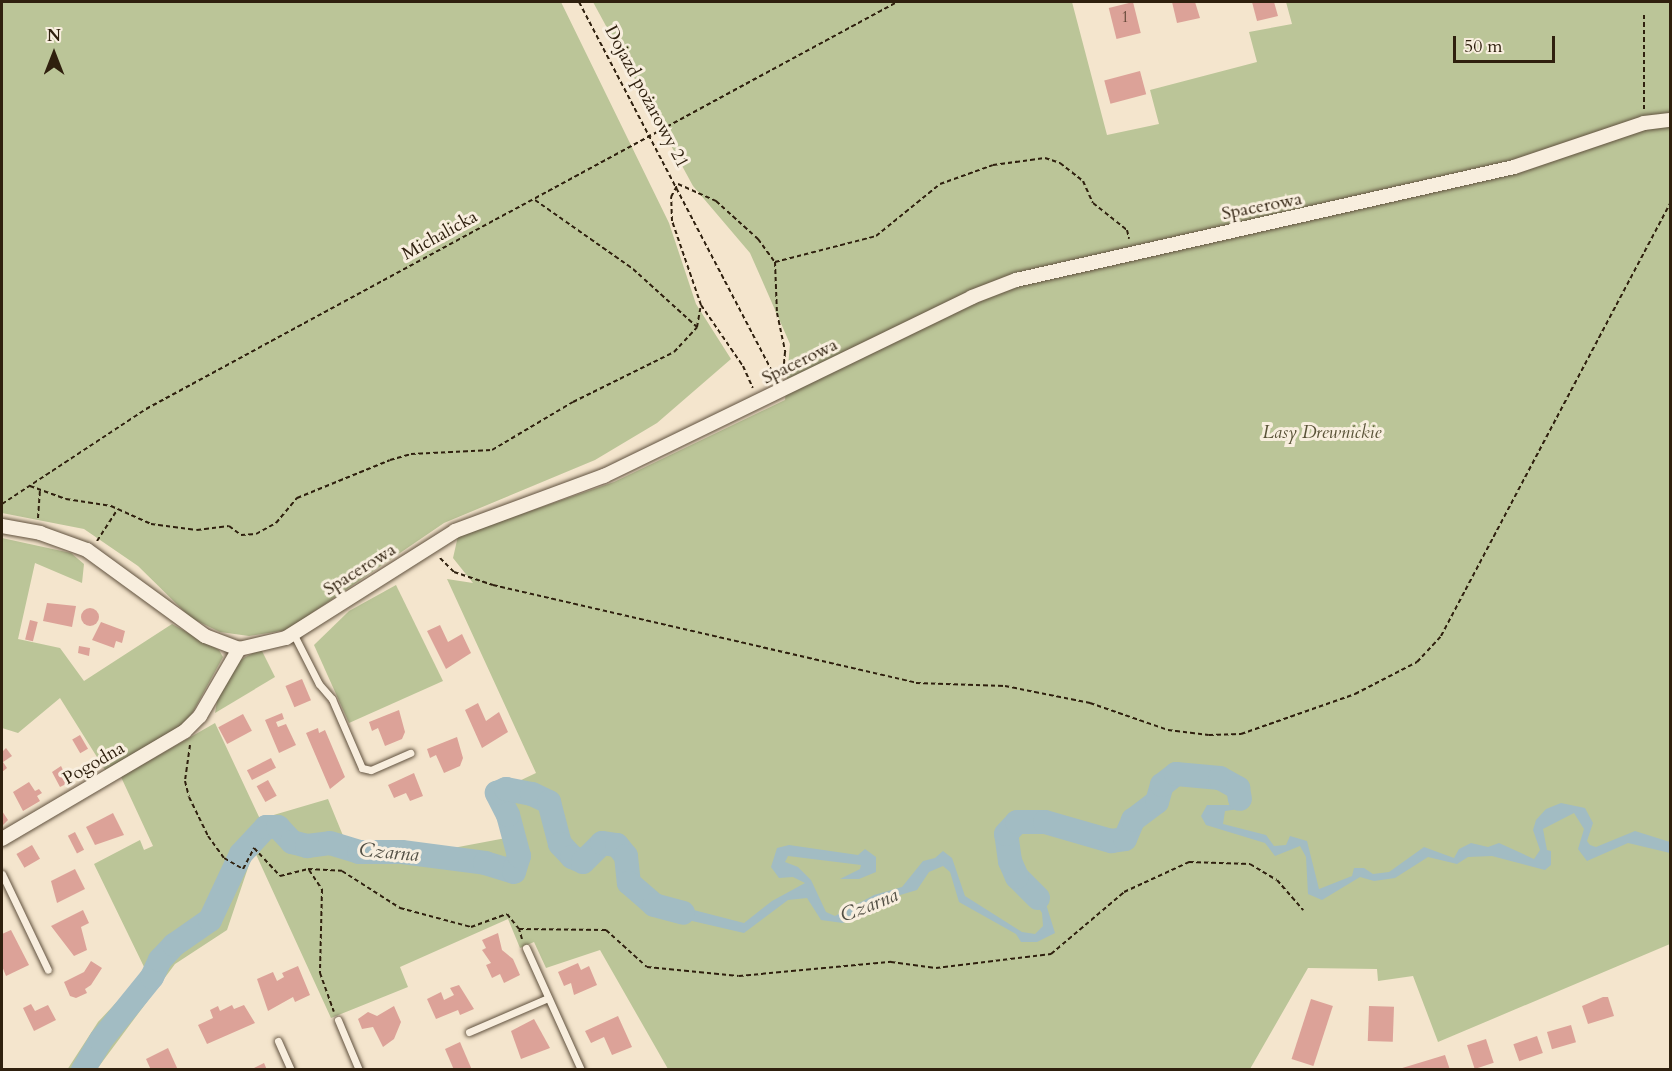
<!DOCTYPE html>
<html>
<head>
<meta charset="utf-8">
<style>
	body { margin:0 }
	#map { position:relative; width:1672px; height:1071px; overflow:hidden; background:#f4e5cd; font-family:Cardo,serif }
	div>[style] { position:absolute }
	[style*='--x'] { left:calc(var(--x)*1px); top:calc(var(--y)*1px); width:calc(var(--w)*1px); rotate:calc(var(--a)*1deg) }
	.green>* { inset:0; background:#bbc598 }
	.water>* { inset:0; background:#a2bcc3 }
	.river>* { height:24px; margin:-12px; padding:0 12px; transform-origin:12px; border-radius:12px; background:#a2bcc3 }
	.building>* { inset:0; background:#dca298; transform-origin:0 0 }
	.round { border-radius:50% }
	.path>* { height:2px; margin-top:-1px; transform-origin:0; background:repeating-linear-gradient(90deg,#2f200e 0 4.5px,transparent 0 7.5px) }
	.roads { filter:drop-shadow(0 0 2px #60513e) drop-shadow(0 0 2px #60513e) }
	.lane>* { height:7px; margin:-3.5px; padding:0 3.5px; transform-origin:3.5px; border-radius:3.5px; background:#f8eede }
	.street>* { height:14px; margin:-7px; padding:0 7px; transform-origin:7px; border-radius:7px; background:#f8eede }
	span { translate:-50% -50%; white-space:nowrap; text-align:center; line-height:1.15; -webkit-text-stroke:6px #f8eede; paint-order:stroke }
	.number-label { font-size:15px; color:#5a4030 }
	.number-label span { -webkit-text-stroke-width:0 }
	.street-label { font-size:18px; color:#2f200e }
	.park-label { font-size:18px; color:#595237; font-style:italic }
	.water-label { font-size:20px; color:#524f44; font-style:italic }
	.frame { position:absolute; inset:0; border:3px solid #2f200e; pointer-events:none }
	.north { position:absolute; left:24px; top:24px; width:60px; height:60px; -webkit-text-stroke:4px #f8eede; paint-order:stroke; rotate:0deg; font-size:16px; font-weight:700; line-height:24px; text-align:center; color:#2f200e }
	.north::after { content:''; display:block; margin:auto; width:21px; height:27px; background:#2f200e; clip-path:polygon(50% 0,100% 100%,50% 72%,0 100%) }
	.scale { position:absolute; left:1453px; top:36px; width:102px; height:27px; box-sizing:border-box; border:3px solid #2f200e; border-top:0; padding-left:8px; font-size:18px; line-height:21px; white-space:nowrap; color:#2f200e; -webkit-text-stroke:4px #f8eede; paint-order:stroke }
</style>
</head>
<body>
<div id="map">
	<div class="green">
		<div style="clip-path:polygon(2px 2px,561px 2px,669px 223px,696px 304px,731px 359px,657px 423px,595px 460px,444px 523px,287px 630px,249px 636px,220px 632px,191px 618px,138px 566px,84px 529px,2px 513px)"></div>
		<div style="clip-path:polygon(593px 2px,1072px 2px,1107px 135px,1159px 124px,1150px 90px,1257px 62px,1249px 32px,1292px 24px,1286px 2px,1670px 2px,1670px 944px,1438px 1042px,1413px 976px,1378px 981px,1377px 969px,1308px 968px,1250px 1069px,668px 1069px,600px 950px,546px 968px,534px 942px,520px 948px,508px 919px,400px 967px,408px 987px,331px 1018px,254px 850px,227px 930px,175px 964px,97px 1069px,67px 1070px,98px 1022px,146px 971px,94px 864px,140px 840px,144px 850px,153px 846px,121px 777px,215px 723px,260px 819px,328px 799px,346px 843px,453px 848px,506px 838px,496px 809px,487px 796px,536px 773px,447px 579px,473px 583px,453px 558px,458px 536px,614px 482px,785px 400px,790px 344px,750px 253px,693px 186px)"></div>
		<div style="clip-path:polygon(2px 538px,71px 553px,84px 564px,82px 583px,35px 563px,18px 639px,60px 648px,84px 681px,172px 624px,219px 650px,223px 657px,188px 721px,107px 773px,60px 698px,18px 733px,2px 728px)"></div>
		<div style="clip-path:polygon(396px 585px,443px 681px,349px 723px,314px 645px,349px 611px)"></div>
		<div style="clip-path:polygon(261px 649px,275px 677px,215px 713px,218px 696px,238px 661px)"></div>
	</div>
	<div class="water">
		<div style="clip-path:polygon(1224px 773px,1246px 789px,1250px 799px,1246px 808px,1225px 811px,1223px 824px,1266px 835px,1274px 846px,1286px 845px,1290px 836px,1307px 841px,1319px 889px,1352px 876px,1354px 868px,1364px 868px,1373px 874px,1389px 872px,1424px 847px,1454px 858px,1459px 849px,1471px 843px,1488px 847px,1499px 843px,1534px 859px,1540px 850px,1533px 830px,1536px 820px,1546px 809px,1561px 803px,1585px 808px,1593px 823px,1587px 841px,1590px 845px,1596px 847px,1635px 831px,1670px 842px,1670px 853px,1628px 843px,1587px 861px,1578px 849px,1584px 829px,1574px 813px,1543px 829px,1547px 850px,1551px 851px,1551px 865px,1545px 870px,1492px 856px,1468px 857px,1457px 864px,1428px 857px,1395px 878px,1374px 881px,1360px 877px,1322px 900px,1308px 894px,1306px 857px,1300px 846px,1275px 856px,1265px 843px,1206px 825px,1201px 816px,1207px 805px,1229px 805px,1234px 798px,1223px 785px,1216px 784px)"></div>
		<div style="clip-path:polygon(789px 845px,858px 855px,865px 849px,876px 857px,876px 872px,859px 879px,840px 879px,860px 869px,861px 865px,788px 856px,785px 862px,798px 867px,811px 880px,826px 912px,835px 916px,874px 895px,902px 887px,923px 861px,935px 858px,943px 851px,952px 858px,965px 896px,1022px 932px,1035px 934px,1043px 926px,1042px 913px,1028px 891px,1019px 889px,1013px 876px,1020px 875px,1046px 904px,1055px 933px,1037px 942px,1021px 942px,1016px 934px,959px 902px,950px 872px,943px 866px,929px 872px,917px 890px,880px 901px,843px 923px,821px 920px,807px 898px,788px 900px,744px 933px,675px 917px,651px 906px,655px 900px,744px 923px,772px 901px,805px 883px,793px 877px,779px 878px,771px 867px,777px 848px)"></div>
	</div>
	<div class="river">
		<div style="--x:1038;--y:898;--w:30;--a:-135"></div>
		<div style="--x:1017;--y:877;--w:17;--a:-114"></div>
		<div style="--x:1010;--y:861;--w:27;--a:-98"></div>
		<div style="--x:1006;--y:834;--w:16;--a:-47"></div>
		<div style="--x:1017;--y:822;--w:28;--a:0"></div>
		<div style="--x:1045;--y:822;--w:69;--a:16.1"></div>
		<div style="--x:1111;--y:841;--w:14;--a:-8"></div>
		<div style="--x:1125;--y:839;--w:21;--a:-67"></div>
		<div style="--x:1133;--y:820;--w:30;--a:-37"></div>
		<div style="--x:1157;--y:802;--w:18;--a:-74"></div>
		<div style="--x:1162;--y:785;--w:18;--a:-38"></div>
		<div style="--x:1176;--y:774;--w:44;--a:5.2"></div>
		<div style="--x:1220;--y:778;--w:21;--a:29"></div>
		<div style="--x:1238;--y:788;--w:11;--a:80"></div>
		<div style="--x:83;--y:1070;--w:35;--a:-59"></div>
		<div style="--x:101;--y:1040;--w:81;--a:-51"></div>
		<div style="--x:152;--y:977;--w:19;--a:-65"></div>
		<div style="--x:160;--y:960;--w:21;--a:-47"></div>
		<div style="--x:174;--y:945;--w:44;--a:-34.8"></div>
		<div style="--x:210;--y:920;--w:73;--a:-64.8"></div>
		<div style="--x:241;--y:854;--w:37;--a:-47"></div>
		<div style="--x:266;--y:827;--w:12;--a:0"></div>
		<div style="--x:278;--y:827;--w:21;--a:47"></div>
		<div style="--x:292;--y:842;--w:16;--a:15"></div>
		<div style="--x:307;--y:846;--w:23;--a:-7"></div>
		<div style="--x:330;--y:843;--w:30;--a:17"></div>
		<div style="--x:359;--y:852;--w:43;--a:0"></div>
		<div style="--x:402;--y:852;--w:84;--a:7.5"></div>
		<div style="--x:485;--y:863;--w:30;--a:17"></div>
		<div style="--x:514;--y:872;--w:17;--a:-73"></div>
		<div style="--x:519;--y:856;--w:42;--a:-105"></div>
		<div style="--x:508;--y:815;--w:25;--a:-117"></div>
		<div style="--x:497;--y:793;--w:10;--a:-24"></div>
		<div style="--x:506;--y:789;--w:26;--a:11"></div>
		<div style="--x:532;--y:794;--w:19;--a:25"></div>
		<div style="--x:549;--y:802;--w:43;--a:75.3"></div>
		<div style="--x:560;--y:844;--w:18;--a:47"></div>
		<div style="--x:572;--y:857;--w:12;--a:24"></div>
		<div style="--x:583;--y:862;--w:27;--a:-45"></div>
		<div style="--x:602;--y:843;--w:15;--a:8"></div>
		<div style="--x:617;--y:845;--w:14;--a:51"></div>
		<div style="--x:626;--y:856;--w:27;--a:84"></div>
		<div style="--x:629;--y:883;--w:33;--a:41"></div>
		<div style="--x:654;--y:905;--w:30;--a:15"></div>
	</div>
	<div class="building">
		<div style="left:1133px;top:2px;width:32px;height:25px;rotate:76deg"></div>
		<div style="clip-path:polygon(1172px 2px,1195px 2px,1200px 18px,1177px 23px)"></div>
		<div style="clip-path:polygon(1252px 2px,1274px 2px,1278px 16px,1257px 21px)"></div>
		<div style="left:1140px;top:71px;width:24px;height:37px;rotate:75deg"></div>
		<div style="clip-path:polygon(47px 603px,76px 606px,72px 627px,43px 621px)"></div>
		<div class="round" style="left:81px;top:608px;width:18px;height:18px"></div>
		<div style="left:30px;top:620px;width:8px;height:20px;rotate:14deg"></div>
		<div style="clip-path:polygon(101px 622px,125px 631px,122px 643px,116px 641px,114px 648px,92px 640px)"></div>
		<div style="clip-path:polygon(440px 625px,448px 642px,462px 634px,471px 653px,446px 669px,427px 631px)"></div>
		<div style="clip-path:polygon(79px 646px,90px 648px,89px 656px,78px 653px)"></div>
		<div style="left:302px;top:679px;width:23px;height:18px;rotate:67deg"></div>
		<div style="clip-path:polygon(478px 703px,486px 721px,499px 712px,508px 732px,482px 748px,465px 710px)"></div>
		<div style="clip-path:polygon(399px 710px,405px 732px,402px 739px,385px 746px,378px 728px,372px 731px,369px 722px)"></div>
		<div style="clip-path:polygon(282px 713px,284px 719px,276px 722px,278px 727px,286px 724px,296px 745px,279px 753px,265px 720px)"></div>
		<div style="left:243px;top:714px;width:19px;height:28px;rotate:62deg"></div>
		<div style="clip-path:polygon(318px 728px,319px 733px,325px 730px,345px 777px,330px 789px,306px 733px)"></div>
		<div style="left:80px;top:735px;width:16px;height:9px;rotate:60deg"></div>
		<div style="clip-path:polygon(457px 737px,463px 758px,460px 766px,444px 773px,436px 755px,430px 758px,427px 749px)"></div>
		<div style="clip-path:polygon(6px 748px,12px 756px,3px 762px,7px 768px,2px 772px,2px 752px)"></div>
		<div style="left:271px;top:758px;width:11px;height:27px;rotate:63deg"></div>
		<div style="clip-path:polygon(61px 766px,64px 772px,70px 769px,76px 779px,60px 787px,52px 772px)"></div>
		<div style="clip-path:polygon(414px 773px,423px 796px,410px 801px,406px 793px,394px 798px,388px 785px)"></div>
		<div style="left:268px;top:780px;width:18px;height:13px;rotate:61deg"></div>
		<div style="clip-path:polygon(29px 782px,35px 791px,39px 789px,42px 793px,37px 796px,40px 801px,23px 811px,13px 792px)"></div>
		<div style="clip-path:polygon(2px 811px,8px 820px,2px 826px)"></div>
		<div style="clip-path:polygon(113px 813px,124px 835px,95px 845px,86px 827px)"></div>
		<div style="left:75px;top:832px;width:20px;height:8px;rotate:63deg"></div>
		<div style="left:32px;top:845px;width:16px;height:18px;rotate:60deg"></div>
		<div style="clip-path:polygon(75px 869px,85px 889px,57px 903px,51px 881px)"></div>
		<div style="clip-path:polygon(83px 910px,89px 923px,81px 927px,87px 950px,74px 956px,51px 926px)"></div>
		<div style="clip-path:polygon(11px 930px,29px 965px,6px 976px,2px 966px,2px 934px)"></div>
		<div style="clip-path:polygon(498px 933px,502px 950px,513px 959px,520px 975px,504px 983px,500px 974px,492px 978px,486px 965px,491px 963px,482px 950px,486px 948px,482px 940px)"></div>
		<div style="clip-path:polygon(91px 961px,102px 968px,91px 985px,85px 989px,87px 993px,76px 998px,70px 996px,64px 982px,84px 972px)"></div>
		<div style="clip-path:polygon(578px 963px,581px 970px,589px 966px,597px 985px,574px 995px,571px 983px,564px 986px,558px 972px)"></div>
		<div style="clip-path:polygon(298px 966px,310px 995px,295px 1002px,293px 997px,268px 1011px,257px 979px,273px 972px,277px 981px,284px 977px,282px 973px)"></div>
		<div style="clip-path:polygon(459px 985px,474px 1009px,460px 1015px,458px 1010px,436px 1019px,427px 999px,441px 992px,444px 1000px,454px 995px,450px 988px)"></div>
		<div style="clip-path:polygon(1603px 997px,1608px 997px,1614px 1016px,1588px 1024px,1582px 1006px)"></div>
		<div style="left:1311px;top:999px;width:23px;height:63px;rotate:18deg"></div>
		<div style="clip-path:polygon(31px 1004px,35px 1011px,48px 1005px,56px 1020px,34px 1031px,23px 1008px)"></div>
		<div style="clip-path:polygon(232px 1005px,234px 1009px,244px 1005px,255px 1023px,207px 1044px,198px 1025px,213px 1018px,210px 1010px,218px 1006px,220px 1011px)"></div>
		<div style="clip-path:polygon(394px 1006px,401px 1022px,394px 1039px,383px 1047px,373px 1027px,362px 1029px,358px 1019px,368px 1012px,377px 1016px)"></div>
		<div style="left:1369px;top:1006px;width:25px;height:35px;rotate:2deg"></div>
		<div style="clip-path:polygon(618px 1016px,632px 1047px,612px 1055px,604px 1037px,591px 1043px,585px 1031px)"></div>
		<div style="clip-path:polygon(534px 1019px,550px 1048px,521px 1059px,511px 1031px)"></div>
		<div style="left:1571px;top:1025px;width:18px;height:25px;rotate:74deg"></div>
		<div style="left:1537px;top:1036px;width:18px;height:25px;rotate:71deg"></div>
		<div style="left:1486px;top:1039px;width:25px;height:20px;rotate:72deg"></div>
		<div style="clip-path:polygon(460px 1042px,472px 1070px,454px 1070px,445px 1049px)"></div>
		<div style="clip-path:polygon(168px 1048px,178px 1070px,151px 1070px,146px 1059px)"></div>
		<div style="clip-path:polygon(1445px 1055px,1450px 1070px,1399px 1070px,1399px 1069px)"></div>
		<div style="clip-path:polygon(264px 1063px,267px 1070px,250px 1070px)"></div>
	</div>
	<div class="path">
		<div style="--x:579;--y:2;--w:425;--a:62.4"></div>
		<div style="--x:1644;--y:15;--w:96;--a:90"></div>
		<div style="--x:535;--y:200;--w:120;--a:35.1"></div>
		<div style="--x:633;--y:269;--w:86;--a:42.2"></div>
		<div style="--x:775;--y:262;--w:104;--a:-14.4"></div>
		<div style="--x:876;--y:236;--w:82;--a:-39.1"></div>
		<div style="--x:940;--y:184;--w:56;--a:-19.7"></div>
		<div style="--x:993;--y:165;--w:52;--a:-7.7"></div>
		<div style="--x:1045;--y:158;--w:16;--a:18"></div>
		<div style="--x:1060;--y:163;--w:29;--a:38"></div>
		<div style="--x:1083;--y:181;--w:24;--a:66"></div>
		<div style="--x:1093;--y:203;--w:43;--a:38.5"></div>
		<div style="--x:1127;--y:230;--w:9;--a:77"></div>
		<div style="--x:701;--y:305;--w:74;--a:55.5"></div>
		<div style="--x:743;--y:366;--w:24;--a:66"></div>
		<div style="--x:30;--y:486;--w:38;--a:20"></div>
		<div style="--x:66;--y:499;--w:46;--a:8.8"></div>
		<div style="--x:111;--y:506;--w:44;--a:24.2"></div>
		<div style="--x:151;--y:524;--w:46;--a:7.4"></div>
		<div style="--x:197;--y:530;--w:32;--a:-7"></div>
		<div style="--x:229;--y:526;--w:15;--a:37"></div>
		<div style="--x:241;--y:535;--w:15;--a:-4"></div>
		<div style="--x:256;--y:534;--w:23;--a:-29"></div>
		<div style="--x:276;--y:523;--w:33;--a:-50"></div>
		<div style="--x:297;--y:498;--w:100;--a:-22.2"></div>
		<div style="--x:390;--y:460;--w:22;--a:-16"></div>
		<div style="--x:411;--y:454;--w:81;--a:-2.8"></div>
		<div style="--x:492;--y:450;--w:94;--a:-30.7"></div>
		<div style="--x:573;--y:402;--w:113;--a:-26.3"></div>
		<div style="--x:674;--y:352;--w:34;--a:-47"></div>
		<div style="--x:697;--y:327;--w:22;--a:-80"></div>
		<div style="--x:701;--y:305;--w:89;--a:-109"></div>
		<div style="--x:672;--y:221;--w:24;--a:-92"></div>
		<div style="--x:671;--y:197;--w:15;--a:-62"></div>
		<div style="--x:678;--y:184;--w:42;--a:24.1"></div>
		<div style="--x:716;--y:201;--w:57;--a:42.1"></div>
		<div style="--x:758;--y:239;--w:29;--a:54"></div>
		<div style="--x:775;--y:262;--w:51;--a:87.8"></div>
		<div style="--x:777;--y:313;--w:40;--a:78"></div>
		<div style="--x:785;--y:352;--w:22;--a:95"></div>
		<div style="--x:2;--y:504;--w:173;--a:-33.4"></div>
		<div style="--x:146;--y:409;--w:854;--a:-28.46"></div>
		<div style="--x:38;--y:518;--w:27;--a:-86"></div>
		<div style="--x:97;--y:541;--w:38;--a:-57"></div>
		<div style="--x:440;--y:558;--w:20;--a:45"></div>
		<div style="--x:454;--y:572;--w:41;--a:18.4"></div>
		<div style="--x:493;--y:585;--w:434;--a:13"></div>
		<div style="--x:916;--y:683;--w:89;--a:1.9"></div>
		<div style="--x:1005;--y:686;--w:87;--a:11.3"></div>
		<div style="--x:1090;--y:703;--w:83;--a:19.1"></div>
		<div style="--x:1168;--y:730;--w:41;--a:7"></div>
		<div style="--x:1209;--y:735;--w:32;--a:-2"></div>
		<div style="--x:1241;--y:734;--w:121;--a:-19.3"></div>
		<div style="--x:1355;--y:694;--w:70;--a:-27.3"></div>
		<div style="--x:1417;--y:662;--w:35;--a:-47"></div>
		<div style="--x:1441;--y:636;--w:490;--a:-62.1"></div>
		<div style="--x:190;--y:745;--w:36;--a:98"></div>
		<div style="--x:185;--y:781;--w:16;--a:76"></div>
		<div style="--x:189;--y:797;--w:43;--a:64"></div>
		<div style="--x:208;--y:836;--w:27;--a:54"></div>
		<div style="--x:224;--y:858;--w:22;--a:30"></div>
		<div style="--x:243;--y:869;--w:24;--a:-62"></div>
		<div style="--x:254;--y:848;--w:38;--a:47"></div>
		<div style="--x:280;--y:876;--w:29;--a:-14"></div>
		<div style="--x:308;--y:869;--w:34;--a:3"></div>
		<div style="--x:342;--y:871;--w:69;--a:32.5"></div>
		<div style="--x:400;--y:908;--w:73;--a:15"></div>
		<div style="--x:471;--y:927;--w:38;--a:-20"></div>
		<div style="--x:507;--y:914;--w:19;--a:51"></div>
		<div style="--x:309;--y:870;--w:23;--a:56"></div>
		<div style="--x:322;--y:889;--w:84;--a:91.4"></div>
		<div style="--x:320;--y:973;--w:41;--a:70.3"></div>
		<div style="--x:522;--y:939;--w:10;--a:-107"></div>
		<div style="--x:519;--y:929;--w:87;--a:0.7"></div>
		<div style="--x:606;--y:930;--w:55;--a:42.1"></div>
		<div style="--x:647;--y:967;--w:92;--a:5.6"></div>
		<div style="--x:739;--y:976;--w:153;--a:-5.3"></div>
		<div style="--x:891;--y:962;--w:45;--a:7.6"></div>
		<div style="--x:936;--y:968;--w:116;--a:-6.9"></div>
		<div style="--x:1051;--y:954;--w:96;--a:-40.3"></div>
		<div style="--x:1124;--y:892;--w:72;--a:-24.8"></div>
		<div style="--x:1189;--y:862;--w:61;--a:1.9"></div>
		<div style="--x:1250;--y:864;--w:31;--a:31"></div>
		<div style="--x:1277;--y:880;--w:40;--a:49"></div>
	</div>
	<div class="roads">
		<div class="lane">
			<div style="--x:293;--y:633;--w:57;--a:63"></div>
			<div style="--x:319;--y:684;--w:20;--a:49"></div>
			<div style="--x:332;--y:699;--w:75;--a:66.5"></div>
			<div style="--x:362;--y:768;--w:9;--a:13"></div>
			<div style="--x:371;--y:770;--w:43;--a:-23.6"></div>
			<div style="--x:2;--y:874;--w:106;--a:64.4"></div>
			<div style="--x:526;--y:948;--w:134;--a:65.7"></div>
			<div style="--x:338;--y:1020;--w:54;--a:67.2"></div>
			<div style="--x:469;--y:1032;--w:86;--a:-23.3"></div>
			<div style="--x:278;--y:1041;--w:32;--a:66"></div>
		</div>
		<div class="street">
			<div style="--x:2;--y:526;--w:39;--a:10"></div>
			<div style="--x:40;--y:533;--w:50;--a:19.9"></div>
			<div style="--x:87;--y:550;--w:146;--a:36.1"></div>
			<div style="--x:205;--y:636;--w:36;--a:21"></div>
			<div style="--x:239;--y:649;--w:48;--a:-13.2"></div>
			<div style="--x:286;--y:638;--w:200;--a:-32.3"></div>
			<div style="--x:455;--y:531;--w:159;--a:-20.3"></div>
			<div style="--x:604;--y:476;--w:409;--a:-25.9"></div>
			<div style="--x:972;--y:297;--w:47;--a:-21.1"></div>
			<div style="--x:1016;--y:280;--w:511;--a:-12.78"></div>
			<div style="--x:1514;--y:167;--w:137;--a:-18.7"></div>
			<div style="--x:1644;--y:123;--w:26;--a:-7"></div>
			<div style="--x:2;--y:839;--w:212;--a:-30.5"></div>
			<div style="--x:185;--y:731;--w:21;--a:-45"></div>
			<div style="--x:200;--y:716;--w:78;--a:-59.8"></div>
		</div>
	</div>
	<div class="number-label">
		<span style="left:1125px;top:18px">1</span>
	</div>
	<div class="street-label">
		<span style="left:646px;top:97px;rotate:62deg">Dojazd pożarowy 21</span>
		<span style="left:1262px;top:207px;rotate:-11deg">Spacerowa</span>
		<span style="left:440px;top:236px;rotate:-29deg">Michalicka</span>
		<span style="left:800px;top:362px;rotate:-26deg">Spacerowa</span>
		<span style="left:360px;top:570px;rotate:-32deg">Spacerowa</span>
		<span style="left:94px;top:764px;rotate:-30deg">Pogodna</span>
	</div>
	<div class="park-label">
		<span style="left:1322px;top:433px">Lasy Drewnickie</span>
	</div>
	<div class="water-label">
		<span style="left:389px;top:852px;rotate:5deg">Czarna</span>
		<span style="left:869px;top:905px;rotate:-22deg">Czarna</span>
	</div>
	<div class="frame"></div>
	<div class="north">N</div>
	<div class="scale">50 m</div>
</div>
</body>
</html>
